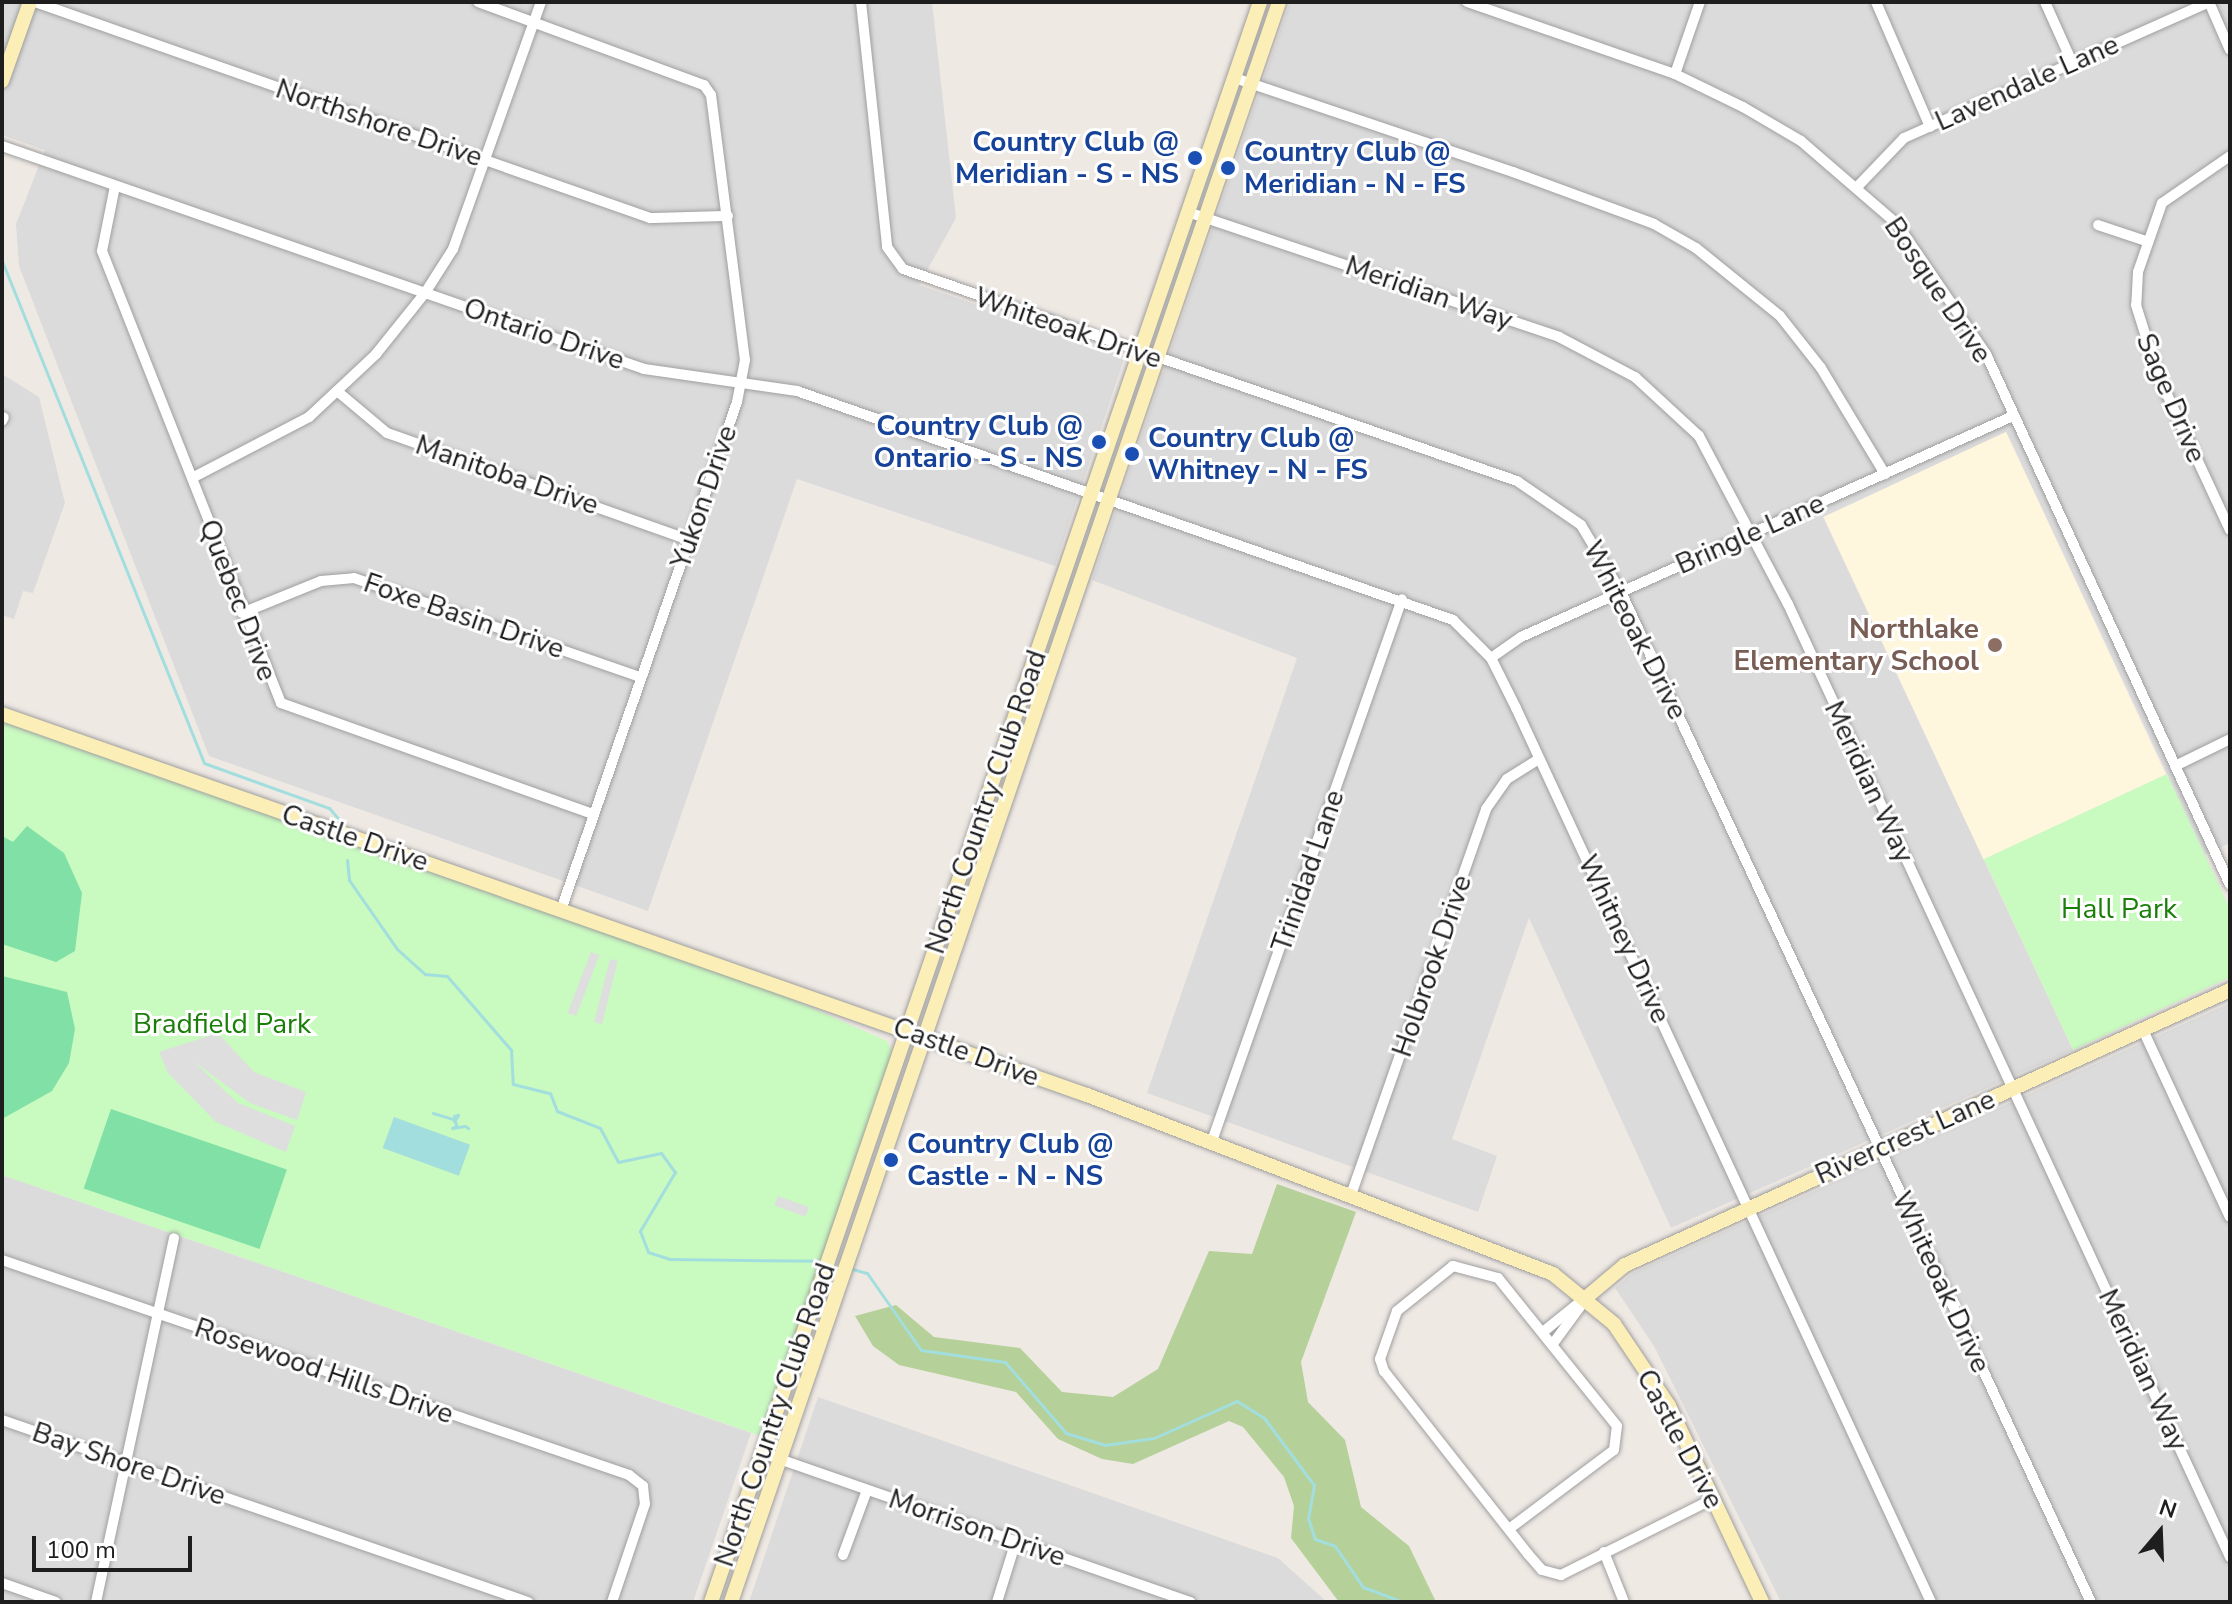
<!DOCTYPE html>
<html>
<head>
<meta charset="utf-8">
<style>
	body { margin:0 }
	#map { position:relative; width:2232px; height:1604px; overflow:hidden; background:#efe9e4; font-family:"Nunito Sans",sans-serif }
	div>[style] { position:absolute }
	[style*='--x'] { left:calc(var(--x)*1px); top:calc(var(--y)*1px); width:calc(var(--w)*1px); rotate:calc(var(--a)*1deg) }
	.residential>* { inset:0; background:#dcdbdb }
	.education>* { inset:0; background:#fff7dd; transform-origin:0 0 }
	.forest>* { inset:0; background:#b5d098 }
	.park>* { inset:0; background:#c9fac0 }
	.pitch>* { inset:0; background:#80e0a5; transform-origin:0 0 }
	.parking>* { inset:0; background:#dedede; transform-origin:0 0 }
	.water>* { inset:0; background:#a3dede; transform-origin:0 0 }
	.stream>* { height:3px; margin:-1.5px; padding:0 1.5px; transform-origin:1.5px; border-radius:1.5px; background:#a3dede }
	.roads { filter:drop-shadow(0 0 2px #9f9f9f) drop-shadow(0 0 2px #9f9f9f) }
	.street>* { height:10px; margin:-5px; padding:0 5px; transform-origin:5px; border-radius:5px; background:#fff }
	.secondary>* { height:14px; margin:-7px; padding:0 7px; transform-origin:7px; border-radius:7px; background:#fbefb7 }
	.dots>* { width:22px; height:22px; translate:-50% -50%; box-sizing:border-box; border:4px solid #fff; border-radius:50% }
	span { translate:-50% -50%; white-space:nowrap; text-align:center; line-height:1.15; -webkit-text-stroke:6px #fff; paint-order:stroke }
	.street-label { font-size:28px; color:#1e1e1e }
	.transit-label { font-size:28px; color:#164399; font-weight:700 }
	.right { translate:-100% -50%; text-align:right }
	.left { translate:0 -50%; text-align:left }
	.education-label { font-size:28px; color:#785e54; font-weight:700 }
	.park-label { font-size:28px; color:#1a7f09 }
	.frame { position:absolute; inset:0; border:4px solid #1e1e1e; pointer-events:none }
	.north { position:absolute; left:2120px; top:1492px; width:80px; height:80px; -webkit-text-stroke:6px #fff; paint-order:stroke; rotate:19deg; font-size:22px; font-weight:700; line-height:32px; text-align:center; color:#1e1e1e }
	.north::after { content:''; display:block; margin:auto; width:28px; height:36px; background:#1e1e1e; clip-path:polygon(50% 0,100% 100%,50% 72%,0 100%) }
	.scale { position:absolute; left:32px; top:1536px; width:160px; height:36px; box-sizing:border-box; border:4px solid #1e1e1e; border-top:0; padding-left:10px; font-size:24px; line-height:28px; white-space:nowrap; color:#1e1e1e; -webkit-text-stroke:6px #fff; paint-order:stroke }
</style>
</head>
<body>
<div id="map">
	<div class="residential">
		<div style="clip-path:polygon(2px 2px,932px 2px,956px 218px,919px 285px,1125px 356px,1055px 566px,797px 479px,648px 911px,209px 756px,19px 266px,16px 224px,45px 150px,2px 135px)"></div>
		<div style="clip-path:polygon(1290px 2px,2230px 2px,2230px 843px,2205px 855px,2006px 432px,1823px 517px,2073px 1050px,1671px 1228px,1529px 918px,1452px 1139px,1497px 1156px,1478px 1212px,1147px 1093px,1297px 658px,1092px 580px)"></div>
		<div style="clip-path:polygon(2px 374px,39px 397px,65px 503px,33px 593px,23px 591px,14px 619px,2px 615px)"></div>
		<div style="clip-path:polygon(2230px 1003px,2230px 1602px,1781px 1602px,1654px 1346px,1615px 1288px,1633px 1273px)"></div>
		<div style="clip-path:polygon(2px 1175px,751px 1433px,693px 1602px,2px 1602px)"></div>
		<div style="clip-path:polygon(818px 1397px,1278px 1558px,1327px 1602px,749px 1602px)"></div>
	</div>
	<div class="education">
		<div style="left:2006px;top:432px;width:378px;height:201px;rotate:65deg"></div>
	</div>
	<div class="forest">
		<div style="clip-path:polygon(1277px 1184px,1356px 1212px,1301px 1362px,1308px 1402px,1345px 1440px,1361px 1507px,1409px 1546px,1436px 1602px,1339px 1602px,1291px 1538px,1294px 1506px,1284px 1477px,1243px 1427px,1229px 1421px,1133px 1464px,1102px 1459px,1058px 1439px,1016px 1392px,899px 1365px,873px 1346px,855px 1316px,896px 1305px,934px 1337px,1020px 1348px,1062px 1392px,1113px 1397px,1158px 1369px,1209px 1251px,1252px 1254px)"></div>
	</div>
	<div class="park">
		<div style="clip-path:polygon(2px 722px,778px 993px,887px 1041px,893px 1054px,761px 1436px,2px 1175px)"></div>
		<div style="clip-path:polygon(2167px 774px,2230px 909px,2230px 977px,2073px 1050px,1984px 859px)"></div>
	</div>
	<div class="pitch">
		<div style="clip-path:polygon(27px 826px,64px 853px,82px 893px,75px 951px,56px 962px,2px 944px,2px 836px,13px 842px)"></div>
		<div style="clip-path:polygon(2px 976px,67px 992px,75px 1029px,69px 1063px,52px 1091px,2px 1119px)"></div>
		<div style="left:111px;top:1109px;width:186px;height:84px;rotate:19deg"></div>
	</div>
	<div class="parking">
		<div style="left:591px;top:952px;width:9px;height:65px;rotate:21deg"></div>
		<div style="left:610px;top:959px;width:8px;height:65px;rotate:14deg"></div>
		<div style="clip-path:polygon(218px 1033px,254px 1072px,306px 1092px,297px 1120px,250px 1103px,193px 1061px,238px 1103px,295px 1126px,286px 1152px,216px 1122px,168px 1073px,159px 1052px)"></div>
		<div style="left:778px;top:1196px;width:33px;height:10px;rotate:20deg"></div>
	</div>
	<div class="water">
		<div style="left:394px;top:1117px;width:81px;height:33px;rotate:20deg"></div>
	</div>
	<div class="stream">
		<div style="--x:2;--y:261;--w:541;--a:68.08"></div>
		<div style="--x:204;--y:763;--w:133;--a:19.8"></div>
		<div style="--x:329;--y:808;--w:21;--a:49"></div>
		<div style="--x:347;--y:860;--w:20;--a:84"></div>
		<div style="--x:349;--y:880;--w:84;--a:55.2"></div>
		<div style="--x:397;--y:949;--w:38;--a:42"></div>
		<div style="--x:425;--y:974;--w:22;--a:5"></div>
		<div style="--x:447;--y:976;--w:98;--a:49.1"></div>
		<div style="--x:511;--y:1050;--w:34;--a:87"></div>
		<div style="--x:513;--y:1084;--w:38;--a:14"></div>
		<div style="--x:550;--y:1093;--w:19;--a:69"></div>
		<div style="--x:557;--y:1111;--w:46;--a:21.6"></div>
		<div style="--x:600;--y:1128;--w:38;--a:62"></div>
		<div style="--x:618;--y:1162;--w:44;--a:-11.8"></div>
		<div style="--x:661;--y:1153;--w:24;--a:54"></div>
		<div style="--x:675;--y:1172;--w:69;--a:120.7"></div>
		<div style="--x:640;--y:1231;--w:22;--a:69"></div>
		<div style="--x:648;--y:1252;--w:22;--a:18"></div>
		<div style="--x:669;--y:1259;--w:153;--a:0.7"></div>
		<div style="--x:433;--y:1113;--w:21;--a:17"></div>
		<div style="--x:455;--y:1120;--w:6;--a:-59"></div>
		<div style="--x:458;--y:1115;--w:4;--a:166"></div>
		<div style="--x:454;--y:1116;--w:5;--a:90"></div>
		<div style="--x:454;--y:1121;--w:1;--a:45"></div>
		<div style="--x:455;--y:1122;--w:2;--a:63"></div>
		<div style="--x:456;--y:1124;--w:2;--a:90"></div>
		<div style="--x:456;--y:1126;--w:4;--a:153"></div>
		<div style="--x:452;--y:1128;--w:13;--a:-9"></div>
		<div style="--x:465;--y:1126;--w:4;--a:34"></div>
		<div style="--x:849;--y:1268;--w:19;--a:16"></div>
		<div style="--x:867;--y:1273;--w:94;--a:55"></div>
		<div style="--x:921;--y:1350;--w:85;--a:8.1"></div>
		<div style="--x:1005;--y:1362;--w:94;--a:49.3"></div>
		<div style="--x:1066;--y:1433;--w:41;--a:17.1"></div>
		<div style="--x:1105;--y:1445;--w:49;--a:-8.1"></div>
		<div style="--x:1154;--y:1438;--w:91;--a:-24"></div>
		<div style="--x:1237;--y:1401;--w:32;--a:32"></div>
		<div style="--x:1264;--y:1418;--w:84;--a:53.3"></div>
		<div style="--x:1314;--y:1485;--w:34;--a:100"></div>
		<div style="--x:1308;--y:1518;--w:22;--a:72"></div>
		<div style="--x:1315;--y:1539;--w:21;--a:19"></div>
		<div style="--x:1335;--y:1546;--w:50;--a:55.7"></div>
		<div style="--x:1363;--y:1587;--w:43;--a:20.6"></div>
	</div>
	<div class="roads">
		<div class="street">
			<div style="--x:35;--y:2;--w:652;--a:19.35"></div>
			<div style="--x:650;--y:218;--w:78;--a:-1.5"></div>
			<div style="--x:478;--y:2;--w:241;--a:20.2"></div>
			<div style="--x:704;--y:85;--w:12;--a:55"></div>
			<div style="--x:711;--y:95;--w:267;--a:82.7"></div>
			<div style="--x:745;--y:360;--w:43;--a:100.8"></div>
			<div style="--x:737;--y:402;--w:538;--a:109.11"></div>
			<div style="--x:861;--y:2;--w:246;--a:83.9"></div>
			<div style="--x:887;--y:247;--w:27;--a:54"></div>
			<div style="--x:903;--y:269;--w:650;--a:19.05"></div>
			<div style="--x:1517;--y:481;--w:78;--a:34.5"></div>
			<div style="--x:1581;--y:525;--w:78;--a:59.2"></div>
			<div style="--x:1621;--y:592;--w:1114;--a:65.05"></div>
			<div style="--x:1467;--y:2;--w:220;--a:19.1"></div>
			<div style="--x:1675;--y:74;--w:76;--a:25.9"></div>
			<div style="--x:1743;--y:107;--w:67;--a:30.4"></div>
			<div style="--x:1801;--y:141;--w:127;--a:40.8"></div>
			<div style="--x:1897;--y:224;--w:158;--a:55.6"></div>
			<div style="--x:1986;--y:354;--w:584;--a:65.32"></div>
			<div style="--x:1876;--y:2;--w:136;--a:66.6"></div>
			<div style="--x:2045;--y:2;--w:66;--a:65.8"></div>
			<div style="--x:2209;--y:2;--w:52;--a:66.4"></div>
			<div style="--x:1675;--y:74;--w:76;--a:-70.9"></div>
			<div style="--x:1235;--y:78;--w:293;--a:18.7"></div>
			<div style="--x:1513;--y:172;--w:150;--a:20.2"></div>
			<div style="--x:1654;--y:224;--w:48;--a:29.7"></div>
			<div style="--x:1696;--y:248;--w:108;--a:39"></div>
			<div style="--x:1780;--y:316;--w:66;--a:51.7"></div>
			<div style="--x:1821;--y:368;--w:124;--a:58.9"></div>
			<div style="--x:2;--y:146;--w:680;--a:19.15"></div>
			<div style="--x:644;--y:369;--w:155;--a:8.2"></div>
			<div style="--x:797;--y:391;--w:695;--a:19.24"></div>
			<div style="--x:1453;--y:620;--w:54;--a:45"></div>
			<div style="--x:1491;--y:658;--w:56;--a:63.4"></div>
			<div style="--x:1516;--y:708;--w:986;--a:65.1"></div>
			<div style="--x:2230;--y:156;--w:83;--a:145.3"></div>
			<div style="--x:2162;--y:203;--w:73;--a:109.2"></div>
			<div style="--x:2138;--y:272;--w:33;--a:93"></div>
			<div style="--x:2136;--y:305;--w:73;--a:72.6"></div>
			<div style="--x:2158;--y:375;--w:171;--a:65.1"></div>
			<div style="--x:1859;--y:185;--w:65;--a:-46.2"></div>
			<div style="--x:1904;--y:138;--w:334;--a:-24"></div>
			<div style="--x:115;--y:186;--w:66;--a:101.3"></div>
			<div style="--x:102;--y:251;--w:486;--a:68.4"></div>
			<div style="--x:281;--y:703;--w:331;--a:19.6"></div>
			<div style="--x:1188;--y:212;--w:391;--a:18.6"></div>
			<div style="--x:1559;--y:337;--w:86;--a:27.8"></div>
			<div style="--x:1635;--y:377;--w:87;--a:42.7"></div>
			<div style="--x:1699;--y:436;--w:190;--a:62.1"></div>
			<div style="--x:1788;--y:604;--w:1051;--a:65.12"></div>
			<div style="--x:2098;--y:225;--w:51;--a:18.4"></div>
			<div style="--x:337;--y:391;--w:65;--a:40"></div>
			<div style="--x:387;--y:433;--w:320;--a:19.5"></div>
			<div style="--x:2;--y:421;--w:4;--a:-63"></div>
			<div style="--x:192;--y:478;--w:132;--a:-27.5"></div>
			<div style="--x:309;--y:417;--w:92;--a:-43.2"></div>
			<div style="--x:376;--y:354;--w:78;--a:-51.2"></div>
			<div style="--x:425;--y:293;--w:52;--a:-57.5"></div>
			<div style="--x:453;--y:249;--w:262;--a:-70.4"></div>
			<div style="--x:242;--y:613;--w:85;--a:-22.1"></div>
			<div style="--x:321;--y:581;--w:33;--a:-5"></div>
			<div style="--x:354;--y:578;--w:303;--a:19.1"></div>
			<div style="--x:1491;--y:658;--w:37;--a:-35"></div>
			<div style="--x:1521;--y:637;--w:539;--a:-24.19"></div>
			<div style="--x:2175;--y:766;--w:61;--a:-26.1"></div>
			<div style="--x:2143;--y:1030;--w:206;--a:65.1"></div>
			<div style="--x:1212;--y:1141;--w:574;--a:-70.68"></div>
			<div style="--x:1352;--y:1192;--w:406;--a:-70.7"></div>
			<div style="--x:1486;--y:809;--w:37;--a:-55"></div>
			<div style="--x:1507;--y:779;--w:38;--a:-32"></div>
			<div style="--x:2;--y:1260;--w:663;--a:18.93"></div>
			<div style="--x:629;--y:1475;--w:18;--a:38"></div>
			<div style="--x:643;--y:1486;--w:18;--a:84"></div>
			<div style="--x:645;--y:1504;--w:103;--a:108.6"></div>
			<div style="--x:1543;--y:1332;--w:55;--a:-39.1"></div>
			<div style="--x:1552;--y:1345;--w:61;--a:-53.7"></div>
			<div style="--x:2;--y:1420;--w:557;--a:19.09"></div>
			<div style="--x:762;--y:1453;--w:454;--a:19.2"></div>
			<div style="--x:1509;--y:1529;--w:131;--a:-37"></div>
			<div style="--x:1614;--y:1450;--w:24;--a:-83"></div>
			<div style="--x:1617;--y:1426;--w:190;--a:-128.8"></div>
			<div style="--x:1498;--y:1278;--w:47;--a:-165.1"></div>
			<div style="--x:1453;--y:1266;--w:72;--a:141.2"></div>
			<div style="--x:1397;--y:1311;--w:51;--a:109.5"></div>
			<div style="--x:1380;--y:1359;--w:13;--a:72"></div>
			<div style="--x:1384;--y:1371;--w:233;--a:51.8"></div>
			<div style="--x:1528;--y:1554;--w:21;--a:49"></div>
			<div style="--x:1542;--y:1570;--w:20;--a:15"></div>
			<div style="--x:1561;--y:1575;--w:170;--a:-26.6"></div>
			<div style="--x:1604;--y:1552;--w:54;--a:68.2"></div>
			<div style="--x:843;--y:1555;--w:69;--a:-69.7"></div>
			<div style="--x:2;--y:1583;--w:57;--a:19.4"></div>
			<div style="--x:96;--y:1602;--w:372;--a:-77.9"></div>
			<div style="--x:997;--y:1602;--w:64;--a:-72.7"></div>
		</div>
		<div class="secondary">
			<div style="--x:2;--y:81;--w:84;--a:-70.5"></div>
			<div style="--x:2;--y:714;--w:1150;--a:19.35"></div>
			<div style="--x:1087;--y:1095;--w:499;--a:21"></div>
			<div style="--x:1553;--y:1274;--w:79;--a:39.3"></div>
			<div style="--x:1614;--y:1324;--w:99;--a:56.1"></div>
			<div style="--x:1669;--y:1406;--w:217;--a:64.6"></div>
			<div style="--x:1588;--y:1296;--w:48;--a:-40"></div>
			<div style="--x:1625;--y:1265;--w:665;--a:-24.44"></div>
			<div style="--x:711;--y:1602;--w:1692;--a:-71.06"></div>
			<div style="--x:731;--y:1602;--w:1691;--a:-71.09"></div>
		</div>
	</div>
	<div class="dots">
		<div style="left:1195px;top:158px;background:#1a4fb4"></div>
		<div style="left:1228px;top:168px;background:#1a4fb4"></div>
		<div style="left:1099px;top:442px;background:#1a4fb4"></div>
		<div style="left:1132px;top:454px;background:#1a4fb4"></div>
		<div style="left:1995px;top:645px;background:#8d6e63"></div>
		<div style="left:891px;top:1160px;background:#1a4fb4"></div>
	</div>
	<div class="street-label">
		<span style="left:2027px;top:83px;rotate:-24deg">Lavendale Lane</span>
		<span style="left:379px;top:123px;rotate:19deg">Northshore Drive</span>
		<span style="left:1938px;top:290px;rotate:56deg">Bosque Drive</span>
		<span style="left:1429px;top:293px;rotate:19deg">Meridian Way</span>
		<span style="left:1068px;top:328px;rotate:19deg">Whiteoak Drive</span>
		<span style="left:544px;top:334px;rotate:19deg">Ontario Drive</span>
		<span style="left:2171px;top:398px;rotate:67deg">Sage Drive</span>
		<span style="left:507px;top:475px;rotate:19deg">Manitoba Drive</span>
		<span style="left:704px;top:497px;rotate:-71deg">Yukon Drive</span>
		<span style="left:1750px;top:534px;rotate:-24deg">Bringle Lane</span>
		<span style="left:238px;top:600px;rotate:69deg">Quebec Drive</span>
		<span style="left:464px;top:616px;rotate:19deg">Foxe Basin Drive</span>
		<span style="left:1635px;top:630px;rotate:63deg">Whiteoak Drive</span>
		<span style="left:1869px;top:782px;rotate:65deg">Meridian Way</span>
		<span style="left:986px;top:802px;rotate:-71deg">North Country Club Road</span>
		<span style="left:355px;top:838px;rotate:19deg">Castle Drive</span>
		<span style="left:1308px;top:871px;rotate:-71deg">Trinidad Lane</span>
		<span style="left:1624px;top:939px;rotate:65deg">Whitney Drive</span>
		<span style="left:1432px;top:966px;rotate:-71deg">Holbrook Drive</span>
		<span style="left:966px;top:1052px;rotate:20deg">Castle Drive</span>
		<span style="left:1905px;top:1137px;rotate:-24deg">Rivercrest Lane</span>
		<span style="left:1941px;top:1282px;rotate:65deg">Whiteoak Drive</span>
		<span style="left:2143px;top:1370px;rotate:65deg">Meridian Way</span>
		<span style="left:324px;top:1371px;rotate:19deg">Rosewood Hills Drive</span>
		<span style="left:775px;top:1415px;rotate:-71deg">North Country Club Road</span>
		<span style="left:1680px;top:1439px;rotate:62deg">Castle Drive</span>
		<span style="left:129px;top:1464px;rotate:19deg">Bay Shore Drive</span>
		<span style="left:977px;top:1528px;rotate:19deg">Morrison Drive</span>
	</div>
	<div class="transit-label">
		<span class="right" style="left:1179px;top:158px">Country Club @<br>Meridian - S - NS</span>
		<span class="left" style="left:1244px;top:168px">Country Club @<br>Meridian - N - FS</span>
		<span class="right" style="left:1083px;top:442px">Country Club @<br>Ontario - S - NS</span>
		<span class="left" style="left:1148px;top:454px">Country Club @<br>Whitney - N - FS</span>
		<span class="left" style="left:907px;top:1160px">Country Club @<br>Castle - N - NS</span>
	</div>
	<div class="education-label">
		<span class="right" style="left:1979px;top:645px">Northlake<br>Elementary School</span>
	</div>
	<div class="park-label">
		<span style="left:2119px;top:909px">Hall Park</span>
		<span style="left:222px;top:1024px">Bradfield Park</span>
	</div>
	<div class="frame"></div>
	<div class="north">N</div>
	<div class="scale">100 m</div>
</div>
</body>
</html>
